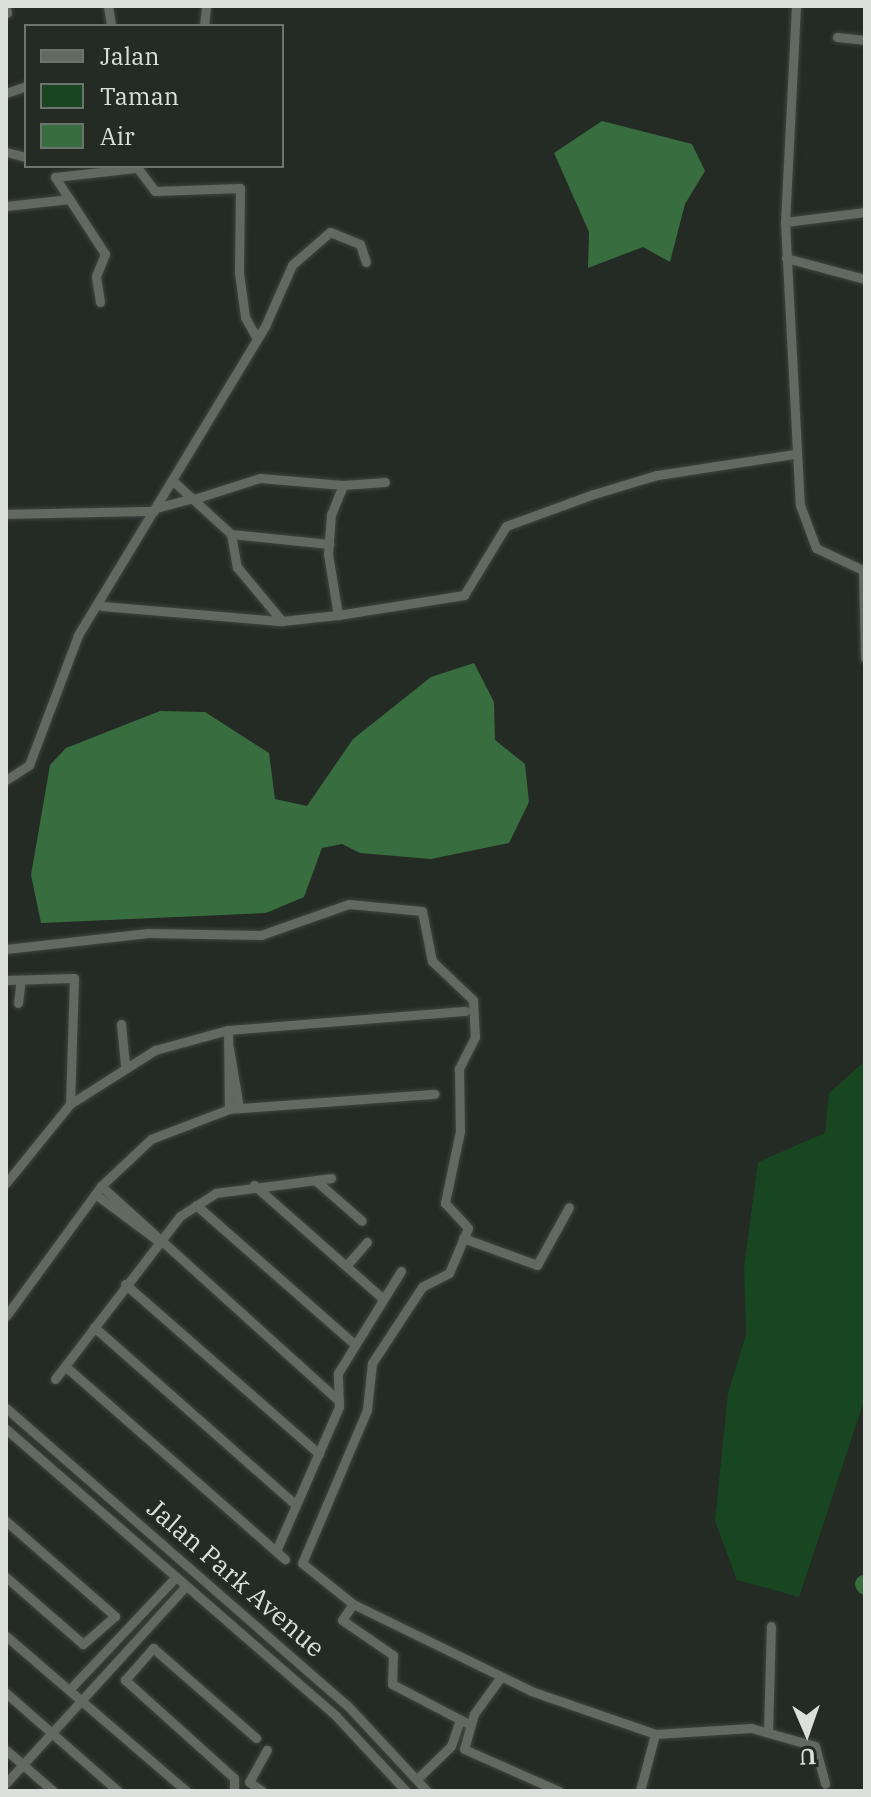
<!DOCTYPE html>
<html>
<head>
<meta charset="utf-8">
<style>
	body { margin:0 }
	#map { position:relative; width:871px; height:1797px; overflow:hidden; background:#242a24; font-family:"IBM Plex Serif",serif }
	div>[style] { position:absolute }
	[style*='--x'] { left:calc(var(--x)*1px); top:calc(var(--y)*1px); width:calc(var(--w)*1px); rotate:calc(var(--a)*1deg) }
	.green>* { inset:0; background:#184621 }
	.water>* { inset:0; background:#376d3f }
	.river>* { height:18px; margin:-9px; padding:0 9px; transform-origin:9px; border-radius:9px; background:#376d3f }
	.roads { filter:drop-shadow(0 0 2px #3f443f) drop-shadow(0 0 2px #3f443f) }
	.street>* { height:9px; margin:-4.5px; padding:0 4.5px; transform-origin:4.5px; border-radius:4.5px; background:#616961 }
	span { translate:-50% -50%; white-space:nowrap; text-align:center; line-height:1.15; -webkit-text-stroke:8px #242a24; paint-order:stroke }
	.street-label { font-size:26px; color:#dce0dc }
	.frame { position:absolute; inset:0; border:8px solid #dce0dc; pointer-events:none }
	.legend { position:absolute; left:24px; top:24px; width:260px; height:144px; box-sizing:border-box; background:#242a24; border:2px solid #6e736e; margin:0; padding:10px 14px; list-style:none; font-size:24px; color:#dce0dc }
	.legend li { display:flex; align-items:center; gap:16px; height:40px }
	.legend b { width:40px; border:2px solid #6e736e }
	.north { position:absolute; left:767px; top:1693px; width:80px; height:80px; -webkit-text-stroke:6px #242a24; paint-order:stroke; rotate:178deg; font-size:22px; font-weight:700; line-height:32px; text-align:center; color:#dce0dc }
	.north::after { content:''; display:block; margin:auto; width:28px; height:36px; background:#dce0dc; clip-path:polygon(50% 0,100% 100%,50% 72%,0 100%) }
</style>
</head>
<body>
<div id="map">
	<div class="green">
		<div style="clip-path:polygon(865px 1061px,865px 1398px,799px 1597px,737px 1580px,715px 1521px,728px 1393px,746px 1335px,744px 1267px,758px 1162px,825px 1133px,829px 1093px)"></div>
	</div>
	<div class="water">
		<div style="clip-path:polygon(602px 121px,692px 144px,705px 171px,685px 204px,670px 262px,643px 247px,588px 268px,589px 232px,554px 153px)"></div>
		<div style="clip-path:polygon(474px 663px,494px 702px,495px 740px,525px 764px,529px 802px,509px 843px,431px 859px,360px 853px,342px 844px,322px 848px,304px 897px,266px 913px,41px 923px,31px 875px,50px 765px,66px 748px,160px 711px,205px 712px,269px 753px,275px 799px,307px 806px,353px 739px,431px 677px)"></div>
	</div>
	<div class="river">
		<div style="--x:864;--y:1584;--w:2;--a:63"></div>
	</div>
	<div class="roads">
		<div class="street">
			<div style="--x:108;--y:6;--w:20;--a:81"></div>
			<div style="--x:796;--y:6;--w:216;--a:92.9"></div>
			<div style="--x:785;--y:222;--w:283;--a:87"></div>
			<div style="--x:800;--y:505;--w:46;--a:69.6"></div>
			<div style="--x:816;--y:548;--w:52;--a:25.1"></div>
			<div style="--x:863;--y:570;--w:88;--a:88.7"></div>
			<div style="--x:6;--y:9;--w:4;--a:76"></div>
			<div style="--x:204;--y:26;--w:20;--a:-84"></div>
			<div style="--x:837;--y:37;--w:28;--a:6"></div>
			<div style="--x:6;--y:93;--w:21;--a:-19"></div>
			<div style="--x:6;--y:152;--w:21;--a:14"></div>
			<div style="--x:136;--y:166;--w:31;--a:53"></div>
			<div style="--x:155;--y:191;--w:85;--a:-2"></div>
			<div style="--x:240;--y:188;--w:85;--a:90.7"></div>
			<div style="--x:239;--y:273;--w:44;--a:82.2"></div>
			<div style="--x:245;--y:317;--w:25;--a:61"></div>
			<div style="--x:6;--y:206;--w:64;--a:-6.2"></div>
			<div style="--x:785;--y:222;--w:81;--a:-7.1"></div>
			<div style="--x:786;--y:258;--w:82;--a:14.9"></div>
			<div style="--x:100;--y:302;--w:26;--a:-99"></div>
			<div style="--x:96;--y:276;--w:24;--a:-68"></div>
			<div style="--x:105;--y:254;--w:92;--a:-123"></div>
			<div style="--x:55;--y:177;--w:81;--a:-6.3"></div>
			<div style="--x:172;--y:480;--w:80;--a:42.5"></div>
			<div style="--x:231;--y:534;--w:99;--a:5.8"></div>
			<div style="--x:385;--y:482;--w:42;--a:175.9"></div>
			<div style="--x:343;--y:485;--w:31;--a:112"></div>
			<div style="--x:331;--y:514;--w:40;--a:94.3"></div>
			<div style="--x:328;--y:554;--w:62;--a:80.7"></div>
			<div style="--x:338;--y:615;--w:128;--a:-9"></div>
			<div style="--x:464;--y:595;--w:81;--a:-58.7"></div>
			<div style="--x:506;--y:526;--w:94;--a:-20"></div>
			<div style="--x:594;--y:494;--w:66;--a:-16.8"></div>
			<div style="--x:657;--y:475;--w:140;--a:-8.7"></div>
			<div style="--x:194;--y:499;--w:69;--a:-17.7"></div>
			<div style="--x:260;--y:478;--w:83;--a:4.8"></div>
			<div style="--x:156;--y:508;--w:38;--a:-15"></div>
			<div style="--x:6;--y:514;--w:148;--a:-1.2"></div>
			<div style="--x:231;--y:534;--w:34;--a:80"></div>
			<div style="--x:237;--y:567;--w:70;--a:50.2"></div>
			<div style="--x:102;--y:606;--w:181;--a:4.8"></div>
			<div style="--x:282;--y:621;--w:56;--a:-6.1"></div>
			<div style="--x:6;--y:780;--w:27;--a:-33"></div>
			<div style="--x:29;--y:765;--w:139;--a:-69.3"></div>
			<div style="--x:78;--y:635;--w:363;--a:-58.8"></div>
			<div style="--x:266;--y:324;--w:64;--a:-66.2"></div>
			<div style="--x:292;--y:265;--w:50;--a:-41"></div>
			<div style="--x:330;--y:232;--w:32;--a:22"></div>
			<div style="--x:360;--y:244;--w:19;--a:72"></div>
			<div style="--x:6;--y:949;--w:143;--a:-6.4"></div>
			<div style="--x:148;--y:933;--w:113;--a:1"></div>
			<div style="--x:261;--y:935;--w:93;--a:-19.4"></div>
			<div style="--x:349;--y:904;--w:73;--a:5.5"></div>
			<div style="--x:422;--y:911;--w:51;--a:78.7"></div>
			<div style="--x:432;--y:961;--w:57;--a:43.6"></div>
			<div style="--x:473;--y:1000;--w:37;--a:87"></div>
			<div style="--x:475;--y:1037;--w:36;--a:117"></div>
			<div style="--x:459;--y:1069;--w:62;--a:89.1"></div>
			<div style="--x:460;--y:1131;--w:74;--a:101.8"></div>
			<div style="--x:445;--y:1203;--w:34;--a:47"></div>
			<div style="--x:468;--y:1228;--w:49;--a:112.9"></div>
			<div style="--x:449;--y:1273;--w:30;--a:153"></div>
			<div style="--x:422;--y:1287;--w:91;--a:123.3"></div>
			<div style="--x:372;--y:1363;--w:47;--a:96.1"></div>
			<div style="--x:367;--y:1410;--w:166;--a:113"></div>
			<div style="--x:302;--y:1563;--w:65;--a:38.8"></div>
			<div style="--x:353;--y:1604;--w:198;--a:26"></div>
			<div style="--x:531;--y:1691;--w:131;--a:19.1"></div>
			<div style="--x:655;--y:1734;--w:96;--a:-3.6"></div>
			<div style="--x:751;--y:1728;--w:66;--a:15.7"></div>
			<div style="--x:815;--y:1746;--w:39;--a:75"></div>
			<div style="--x:6;--y:980;--w:68;--a:-1.7"></div>
			<div style="--x:74;--y:978;--w:126;--a:91.8"></div>
			<div style="--x:18;--y:1003;--w:23;--a:-83"></div>
			<div style="--x:121;--y:1024;--w:41;--a:84.4"></div>
			<div style="--x:228;--y:1030;--w:79;--a:89.3"></div>
			<div style="--x:229;--y:1048;--w:61;--a:80.5"></div>
			<div style="--x:315;--y:1180;--w:62;--a:41.1"></div>
			<div style="--x:6;--y:1183;--w:102;--a:-51"></div>
			<div style="--x:70;--y:1104;--w:101;--a:-32.4"></div>
			<div style="--x:155;--y:1050;--w:76;--a:-15.3"></div>
			<div style="--x:228;--y:1030;--w:238;--a:-4.6"></div>
			<div style="--x:254;--y:1185;--w:168;--a:41.4"></div>
			<div style="--x:101;--y:1186;--w:321;--a:42.1"></div>
			<div style="--x:95;--y:1194;--w:77;--a:36.6"></div>
			<div style="--x:196;--y:1205;--w:209;--a:41.3"></div>
			<div style="--x:463;--y:1238;--w:79;--a:20"></div>
			<div style="--x:537;--y:1265;--w:66;--a:-61.1"></div>
			<div style="--x:346;--y:1266;--w:32;--a:-49"></div>
			<div style="--x:125;--y:1284;--w:258;--a:41.2"></div>
			<div style="--x:6;--y:1316;--w:161;--a:-53.8"></div>
			<div style="--x:101;--y:1186;--w:69;--a:-43.2"></div>
			<div style="--x:151;--y:1139;--w:84;--a:-21"></div>
			<div style="--x:229;--y:1109;--w:206;--a:-4.2"></div>
			<div style="--x:94;--y:1327;--w:269;--a:41.4"></div>
			<div style="--x:65;--y:1366;--w:293;--a:41.3"></div>
			<div style="--x:55;--y:1379;--w:205;--a:-52.5"></div>
			<div style="--x:180;--y:1216;--w:43;--a:-32.6"></div>
			<div style="--x:216;--y:1193;--w:116;--a:-7.4"></div>
			<div style="--x:6;--y:1408;--w:452;--a:41.1"></div>
			<div style="--x:347;--y:1705;--w:117;--a:47.1"></div>
			<div style="--x:6;--y:1429;--w:437;--a:41"></div>
			<div style="--x:336;--y:1716;--w:103;--a:47"></div>
			<div style="--x:6;--y:1521;--w:145;--a:41.1"></div>
			<div style="--x:115;--y:1616;--w:43;--a:138.8"></div>
			<div style="--x:83;--y:1644;--w:102;--a:-139"></div>
			<div style="--x:276;--y:1551;--w:157;--a:-66.4"></div>
			<div style="--x:339;--y:1407;--w:34;--a:-92"></div>
			<div style="--x:338;--y:1373;--w:120;--a:-58.3"></div>
			<div style="--x:353;--y:1604;--w:19;--a:125"></div>
			<div style="--x:342;--y:1620;--w:62;--a:34.5"></div>
			<div style="--x:393;--y:1655;--w:29;--a:92"></div>
			<div style="--x:392;--y:1684;--w:87;--a:27.5"></div>
			<div style="--x:6;--y:1636;--w:238;--a:40.7"></div>
			<div style="--x:500;--y:1678;--w:44;--a:125.8"></div>
			<div style="--x:474;--y:1714;--w:36;--a:106"></div>
			<div style="--x:464;--y:1749;--w:104;--a:23.9"></div>
			<div style="--x:69;--y:1690;--w:156;--a:-46.6"></div>
			<div style="--x:6;--y:1693;--w:149;--a:41.2"></div>
			<div style="--x:768;--y:1732;--w:106;--a:-88.4"></div>
			<div style="--x:6;--y:1750;--w:62;--a:41.1"></div>
			<div style="--x:417;--y:1779;--w:47;--a:-44.1"></div>
			<div style="--x:451;--y:1746;--w:28;--a:-71"></div>
			<div style="--x:6;--y:1783;--w:267;--a:-47.6"></div>
			<div style="--x:234;--y:1791;--w:13;--a:-90"></div>
			<div style="--x:234;--y:1778;--w:147;--a:-138"></div>
			<div style="--x:125;--y:1680;--w:43;--a:-48.8"></div>
			<div style="--x:153;--y:1648;--w:137;--a:41.1"></div>
			<div style="--x:262;--y:1791;--w:16;--a:-145"></div>
			<div style="--x:249;--y:1782;--w:37;--a:-61"></div>
			<div style="--x:640;--y:1791;--w:59;--a:-75.3"></div>
		</div>
	</div>
	<div class="street-label">
		<span style="left:236px;top:1578px;rotate:41deg">Jalan Park Avenue</span>
	</div>
	<div class="frame"></div>
	<ul class="legend">
	<li><b style="height:10px;background:#616961"></b>Jalan</li>
	<li><b style="height:22px;background:#184621"></b>Taman</li>
	<li><b style="height:22px;background:#376d3f"></b>Air</li>
	</ul>
	<div class="north">U</div>
</div>
</body>
</html>
